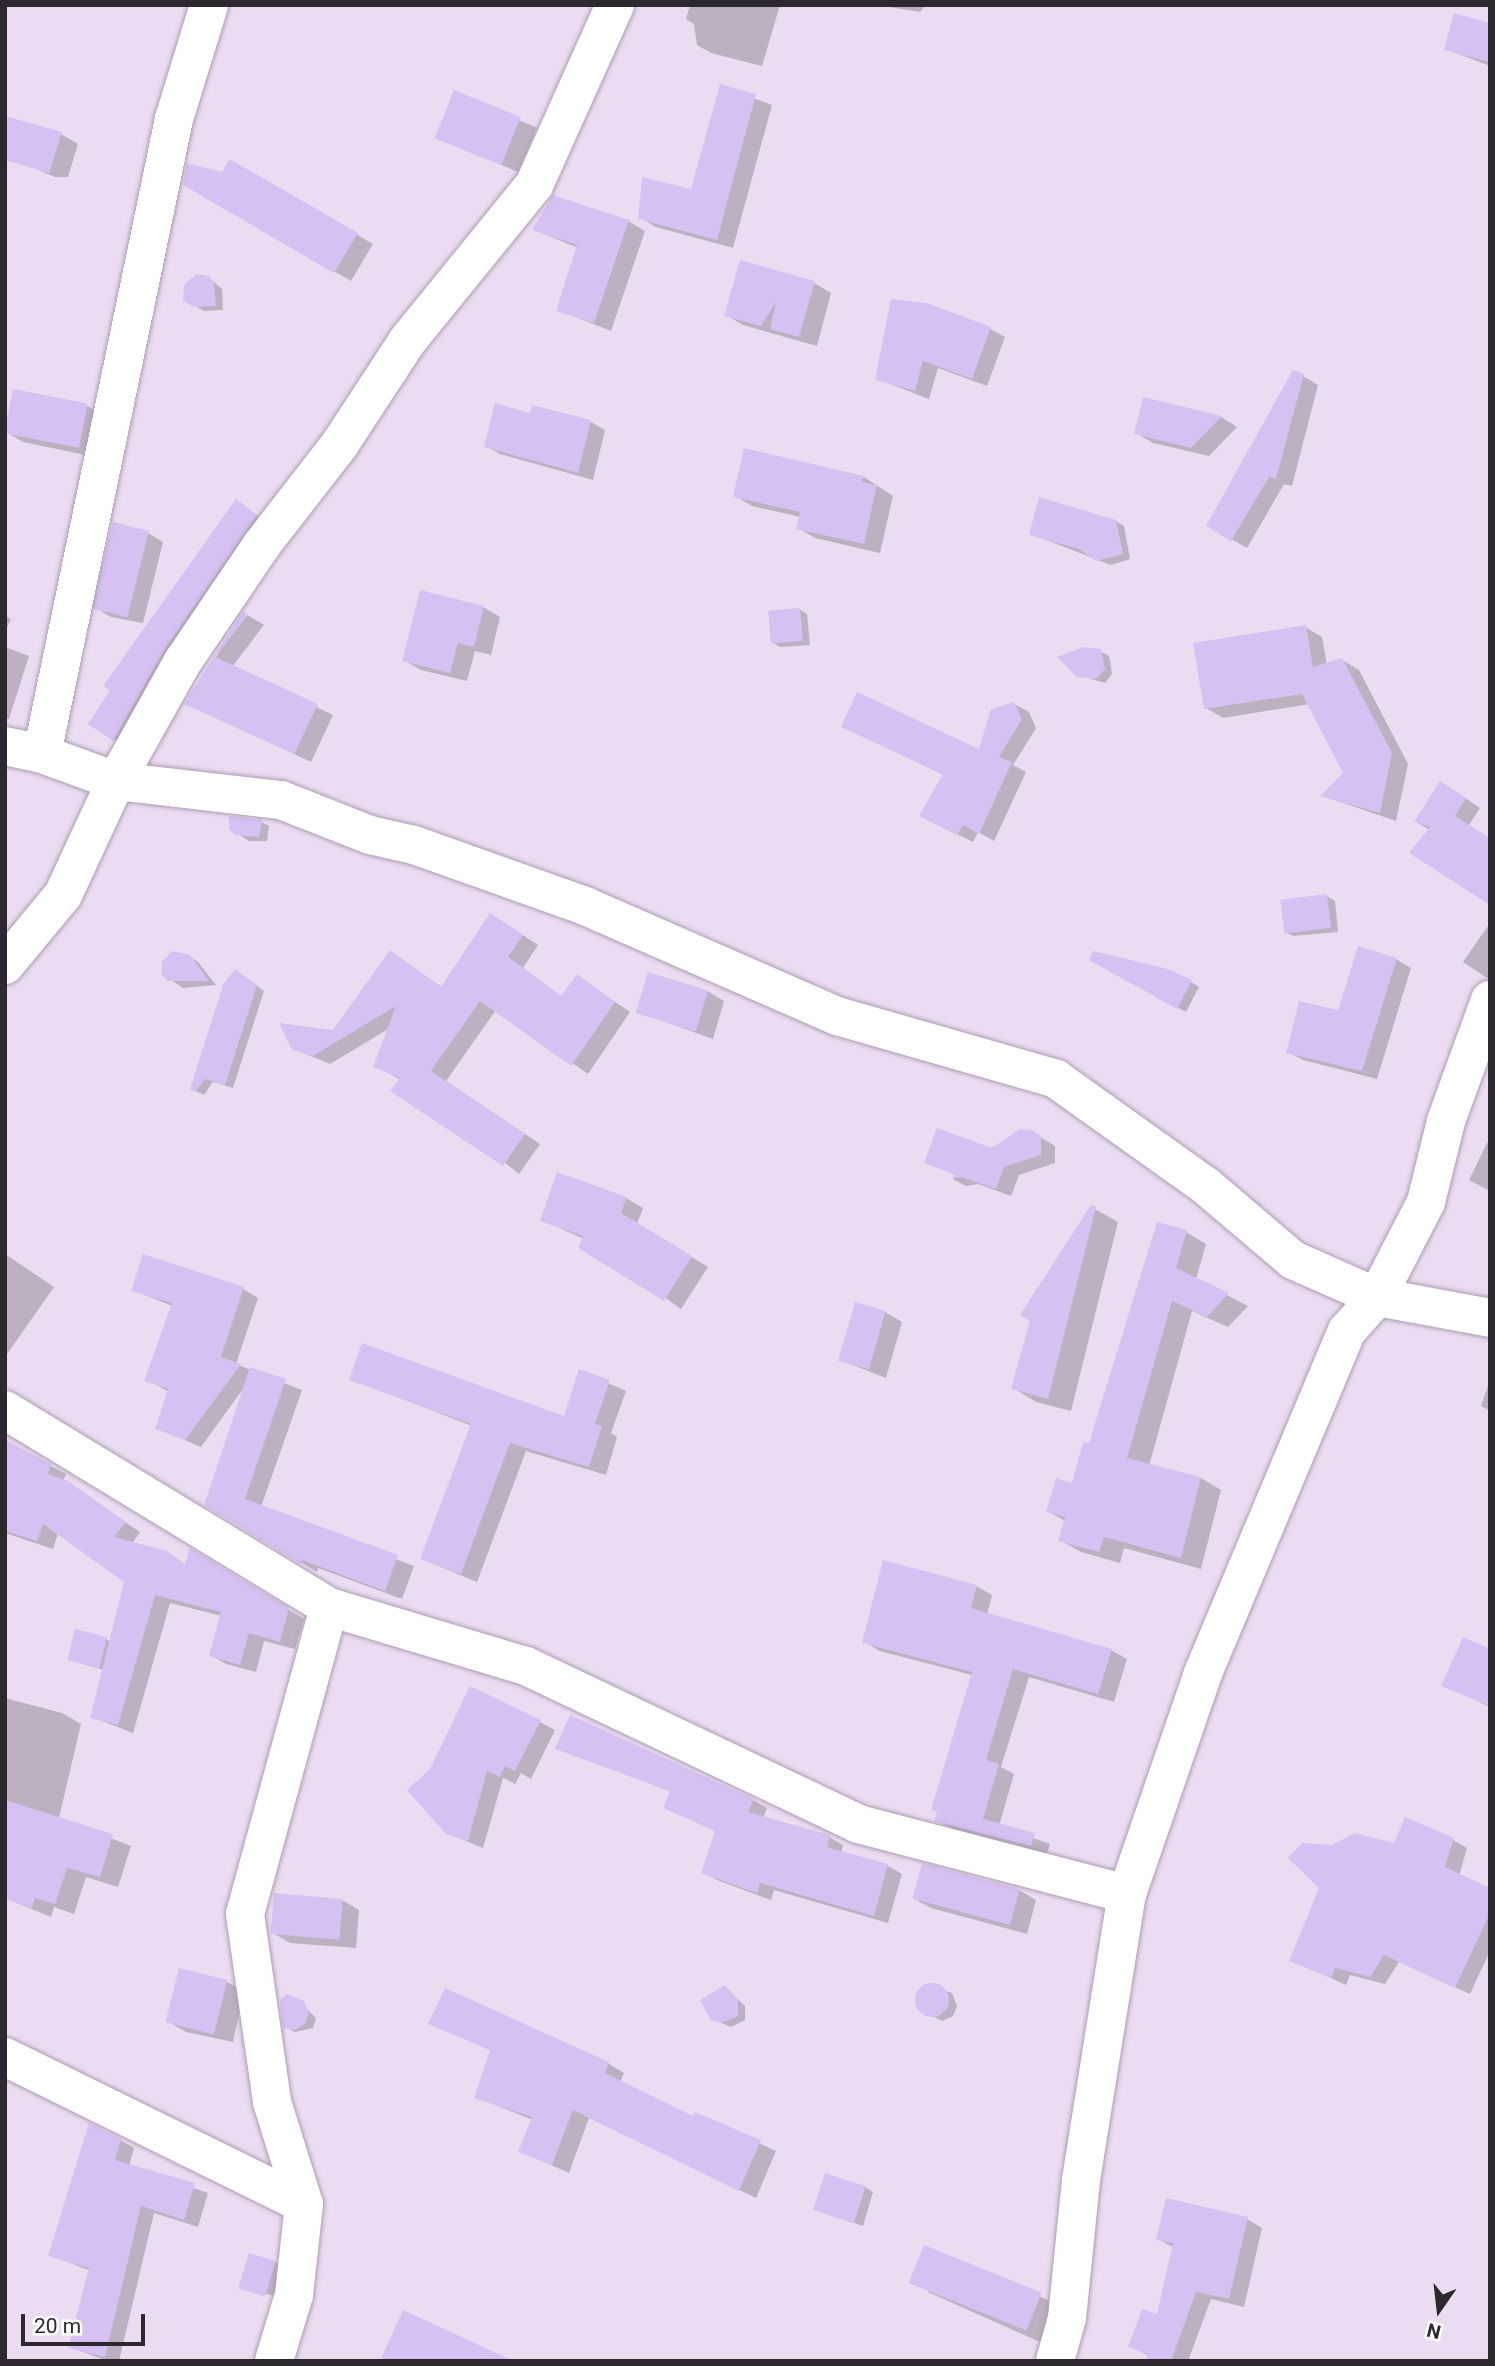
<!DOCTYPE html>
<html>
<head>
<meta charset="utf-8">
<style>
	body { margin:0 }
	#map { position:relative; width:1495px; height:2366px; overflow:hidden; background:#ecdcf2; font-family:Roboto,sans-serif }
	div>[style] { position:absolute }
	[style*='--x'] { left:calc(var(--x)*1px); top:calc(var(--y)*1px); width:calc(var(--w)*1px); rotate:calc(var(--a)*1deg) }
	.shadow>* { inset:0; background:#0003; transform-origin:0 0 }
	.building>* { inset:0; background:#d6c1f2; transform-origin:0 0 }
	.round { border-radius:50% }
	.roads { filter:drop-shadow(0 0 2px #ac9db2) drop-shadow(0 0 2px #ac9db2) }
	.minor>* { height:38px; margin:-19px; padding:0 19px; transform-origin:19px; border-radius:19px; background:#fff }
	span { translate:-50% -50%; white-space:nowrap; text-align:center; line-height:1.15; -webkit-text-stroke:7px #fff; paint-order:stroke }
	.frame { position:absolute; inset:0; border:7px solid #2d2830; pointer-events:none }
	.north { position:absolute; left:1404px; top:2275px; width:70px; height:70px; -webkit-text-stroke:5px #fff; paint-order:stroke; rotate:194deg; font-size:19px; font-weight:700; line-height:28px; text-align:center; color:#2d2830 }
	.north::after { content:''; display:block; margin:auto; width:24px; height:32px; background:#2d2830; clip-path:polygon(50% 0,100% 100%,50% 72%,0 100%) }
	.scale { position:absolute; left:21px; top:2314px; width:124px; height:32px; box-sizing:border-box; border:4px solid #2d2830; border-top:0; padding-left:9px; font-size:21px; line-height:24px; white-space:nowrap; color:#2d2830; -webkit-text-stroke:5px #fff; paint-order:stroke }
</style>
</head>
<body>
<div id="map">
	<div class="shadow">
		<div style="clip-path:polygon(690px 5px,780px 5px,762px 66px,711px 53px,697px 45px,694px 24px,686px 19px)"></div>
		<div style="clip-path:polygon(926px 5px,920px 12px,889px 7px,889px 5px)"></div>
		<div style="clip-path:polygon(1490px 24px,1490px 66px,1446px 49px)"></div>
		<div style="clip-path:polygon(721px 86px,772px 105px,733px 248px,656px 227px,640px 218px,692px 191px)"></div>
		<div style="left:455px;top:93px;width:89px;height:48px;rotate:23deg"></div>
		<div style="clip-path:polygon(61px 134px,78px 144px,68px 177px,55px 177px,5px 156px)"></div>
		<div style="clip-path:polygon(230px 161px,373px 244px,351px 281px,185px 184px,223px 174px)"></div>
		<div style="clip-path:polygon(628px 221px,645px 231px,611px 331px,558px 310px,578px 248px,535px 230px)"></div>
		<div style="clip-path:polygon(209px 278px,222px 289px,223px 310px,204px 311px,185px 300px)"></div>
		<div style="clip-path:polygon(814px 283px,831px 293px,817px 346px,743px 325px,726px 315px)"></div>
		<div style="clip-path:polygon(990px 329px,1005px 337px,987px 386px,938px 368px,929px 399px,877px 379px)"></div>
		<div style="clip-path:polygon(1303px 376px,1318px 385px,1292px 486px,1284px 484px,1247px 548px,1208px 526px)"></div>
		<div style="clip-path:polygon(1144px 399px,1221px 417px,1237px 427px,1209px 456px,1153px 443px,1136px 433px)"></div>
		<div style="clip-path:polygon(86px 405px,103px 415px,95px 457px,23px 442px,6px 432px)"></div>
		<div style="clip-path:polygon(533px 407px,591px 422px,605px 430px,593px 480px,500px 454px,486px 446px,531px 415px)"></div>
		<div style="clip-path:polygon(864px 477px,893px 496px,880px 553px,815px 538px,798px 528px,801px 517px,752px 506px,735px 496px)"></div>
		<div style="clip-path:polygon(236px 502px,271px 525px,129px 748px,90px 724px,112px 690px,105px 685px)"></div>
		<div style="clip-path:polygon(1116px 521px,1124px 526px,1130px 559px,1111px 565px,1031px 534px)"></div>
		<div style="clip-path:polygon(148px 533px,163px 542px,143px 623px,111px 617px,96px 608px)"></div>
		<div style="clip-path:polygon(483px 607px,500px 617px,491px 655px,475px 651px,467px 681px,421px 670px,404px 660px)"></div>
		<div style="clip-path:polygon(799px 609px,807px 614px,810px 645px,780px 647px,772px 642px)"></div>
		<div style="clip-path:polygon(244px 613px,264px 625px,232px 667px,333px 715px,311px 762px,187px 703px)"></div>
		<div style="clip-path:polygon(5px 616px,11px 619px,5px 632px)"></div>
		<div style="clip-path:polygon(1305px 627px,1322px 637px,1327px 665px,1342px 660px,1359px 670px,1408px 764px,1396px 821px,1323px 796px,1346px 774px,1310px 704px,1223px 718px,1206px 708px)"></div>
		<div style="clip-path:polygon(5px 647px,29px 656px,9px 719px,5px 718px)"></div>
		<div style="clip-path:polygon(1100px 651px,1109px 656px,1111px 666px,1112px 674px,1105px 683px,1078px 675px)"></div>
		<div style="clip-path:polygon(1014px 704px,1029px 712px,1036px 728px,1013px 765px,1026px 772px,994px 841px,978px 832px,973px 842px,936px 824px,944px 775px,858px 734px,981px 751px)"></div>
		<div style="clip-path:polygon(1455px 791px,1480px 808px,1469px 825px,1430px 830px,1416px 822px)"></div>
		<div style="clip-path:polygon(261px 822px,269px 826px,267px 841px,249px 841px,231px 829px)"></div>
		<div style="clip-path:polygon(1327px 896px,1335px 901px,1338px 932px,1293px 936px,1285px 932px)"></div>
		<div style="clip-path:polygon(1490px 923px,1490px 980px,1463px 962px)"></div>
		<div style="clip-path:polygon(506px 924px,538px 945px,523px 968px,562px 997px,577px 976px,630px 1012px,588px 1074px,496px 1010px,446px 1081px,540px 1144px,519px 1174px,401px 1080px,375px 1066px,390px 1028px,330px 1064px,294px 1049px,334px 1031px,391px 952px,443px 988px)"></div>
		<div style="clip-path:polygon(190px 957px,198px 962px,216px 985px,183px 988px,164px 975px)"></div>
		<div style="clip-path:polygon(1396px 959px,1411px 968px,1377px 1079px,1303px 1060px,1288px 1052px,1339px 1013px)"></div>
		<div style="clip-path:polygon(1091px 960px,1191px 982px,1199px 987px,1186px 1012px)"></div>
		<div style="clip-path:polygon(243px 976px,264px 991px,233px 1088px,213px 1082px,204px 1095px,192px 1089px)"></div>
		<div style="clip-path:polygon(707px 991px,724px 1001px,713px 1039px,638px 1012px)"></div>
		<div style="clip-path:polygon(1040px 1137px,1055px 1146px,1055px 1163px,1019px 1175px,1011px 1196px,978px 1184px,966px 1186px,953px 1179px,957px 1176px,926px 1162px)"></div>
		<div style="clip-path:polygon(1487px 1143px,1490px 1144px,1490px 1191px,1469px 1180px)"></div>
		<div style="clip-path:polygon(626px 1198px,643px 1208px,637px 1224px,708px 1267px,681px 1309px,584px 1239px,542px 1220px)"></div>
		<div style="clip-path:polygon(1095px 1209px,1118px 1222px,1071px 1411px,1036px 1402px,1013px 1388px)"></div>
		<div style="clip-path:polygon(1186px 1232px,1206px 1244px,1196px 1279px,1248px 1306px,1228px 1327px,1192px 1311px,1149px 1466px,1201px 1478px,1221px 1490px,1201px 1569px,1124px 1548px,1120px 1563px,1081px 1552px,1060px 1540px,1065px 1521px,1048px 1511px,1073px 1485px)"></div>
		<div style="clip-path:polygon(5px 1254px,54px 1287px,5px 1357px)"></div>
		<div style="clip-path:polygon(243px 1289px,258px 1298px,236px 1364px,302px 1390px,261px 1507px,414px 1566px,402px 1599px,318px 1568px,317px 1572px,206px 1505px,243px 1389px,201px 1447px,157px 1428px,169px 1392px,147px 1380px,172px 1306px,133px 1290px)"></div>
		<div style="clip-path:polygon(885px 1312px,902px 1322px,886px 1378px,840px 1360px)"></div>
		<div style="clip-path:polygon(580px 1371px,626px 1391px,611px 1433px,617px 1437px,606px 1475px,526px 1451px,477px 1582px,422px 1559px,472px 1426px,351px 1379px,565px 1418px)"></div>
		<div style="clip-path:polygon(1490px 1380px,1490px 1411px,1481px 1406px)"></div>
		<div style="clip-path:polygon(5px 1442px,66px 1474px,63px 1481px,140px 1532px,132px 1544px,166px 1552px,186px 1565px,191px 1551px,304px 1619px,295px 1649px,264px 1641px,256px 1672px,226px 1664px,211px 1655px,222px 1616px,170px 1603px,133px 1733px,92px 1717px,104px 1670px,69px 1660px,106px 1639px,111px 1642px,126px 1581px,58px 1533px,53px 1549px,5px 1533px)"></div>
		<div style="clip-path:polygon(976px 1586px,992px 1595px,987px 1615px,1111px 1650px,1127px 1659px,1114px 1702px,1029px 1677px,1001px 1767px,1014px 1774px,999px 1826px,1050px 1844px,1047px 1854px,952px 1829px,936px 1820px,972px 1675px,880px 1651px,864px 1642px)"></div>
		<div style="clip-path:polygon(1490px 1650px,1490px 1707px,1443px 1685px)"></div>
		<div style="clip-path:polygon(5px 1698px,62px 1713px,81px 1724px,59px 1818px,131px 1846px,118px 1887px,86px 1877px,74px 1914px,54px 1907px,51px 1917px,5px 1898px)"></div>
		<div style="clip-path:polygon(540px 1722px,555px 1730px,531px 1779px,521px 1773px,515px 1784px,503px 1778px,483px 1848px,447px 1833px,410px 1791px)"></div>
		<div style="clip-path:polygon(558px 1748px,753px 1800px,767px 1808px,763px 1818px,829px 1837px,843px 1845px,841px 1853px,888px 1866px,902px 1874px,888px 1923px,774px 1890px,771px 1900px,717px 1880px,703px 1872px,717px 1832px,665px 1808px,672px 1792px)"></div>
		<div style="clip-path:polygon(1453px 1840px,1467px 1848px,1459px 1876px,1490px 1889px,1490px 1951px,1470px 1994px,1399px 1962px,1385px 1984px,1350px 1975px,1346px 1985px,1291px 1960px,1321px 1888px,1333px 1847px)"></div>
		<div style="clip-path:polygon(1019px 1890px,1036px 1900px,1027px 1934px,931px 1908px,914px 1899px)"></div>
		<div style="clip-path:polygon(342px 1900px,359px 1910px,356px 1948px,290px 1943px,273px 1933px)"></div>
		<div style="clip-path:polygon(227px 1982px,244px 1991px,233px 2042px,186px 2032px,169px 2022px)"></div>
		<div style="clip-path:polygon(927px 1985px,952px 1993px,957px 2006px,953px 2016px,942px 2021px,919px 2009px,916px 1998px)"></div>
		<div style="clip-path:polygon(725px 1987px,745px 2006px,745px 2020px,731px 2027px,712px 2019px)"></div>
		<div style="clip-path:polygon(446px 1990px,609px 2064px,624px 2073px,620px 2082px,694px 2119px,696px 2114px,776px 2151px,756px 2198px,589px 2118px,569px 2173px,520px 2151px,533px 2120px,476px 2097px,492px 2051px,430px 2023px)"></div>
		<div style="clip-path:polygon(297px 1999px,316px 2018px,313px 2028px,295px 2032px,287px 2028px)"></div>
		<div style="clip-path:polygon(120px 2140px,134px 2148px,129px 2166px,208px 2193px,198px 2227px,154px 2213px,119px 2361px,107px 2361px,70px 2347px,91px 2271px,50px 2255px)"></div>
		<div style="clip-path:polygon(865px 2187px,873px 2192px,863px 2226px,816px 2209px)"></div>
		<div style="clip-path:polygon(1247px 2219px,1262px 2228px,1244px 2307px,1211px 2299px,1188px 2361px,1148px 2361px,1149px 2356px,1131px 2346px,1158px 2317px,1174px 2248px,1158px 2239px)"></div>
		<div style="clip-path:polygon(925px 2247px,1057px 2304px,1040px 2342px,928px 2292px)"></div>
		<div style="clip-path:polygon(275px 2262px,283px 2267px,279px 2297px,242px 2288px)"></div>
	</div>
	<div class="building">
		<div style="clip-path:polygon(1454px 13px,1490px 23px,1490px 62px,1444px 50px)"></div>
		<div style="clip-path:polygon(720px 84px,756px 94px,717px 240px,638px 219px,642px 177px,691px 189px)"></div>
		<div style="left:454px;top:90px;width:72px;height:52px;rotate:22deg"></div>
		<div style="clip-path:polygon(5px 116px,62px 132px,49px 173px,5px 160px)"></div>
		<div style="clip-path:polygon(230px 159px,358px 233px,334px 273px,183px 185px,187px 163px,222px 172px)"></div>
		<div style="clip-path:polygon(553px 195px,629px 220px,594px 323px,556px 311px,577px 245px,532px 230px)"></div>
		<div style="clip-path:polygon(740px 260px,815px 281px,799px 337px,770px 329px,776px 302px,761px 326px,724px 316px)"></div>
		<div style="clip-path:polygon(196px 274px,209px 276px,214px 283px,216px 306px,194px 307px,183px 301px,184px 285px)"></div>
		<div style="clip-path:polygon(891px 299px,927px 303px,991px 327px,972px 379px,923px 361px,915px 391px,875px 380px)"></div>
		<div style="clip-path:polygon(1293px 370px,1304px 374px,1276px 479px,1269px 477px,1231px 541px,1206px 526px)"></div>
		<div style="left:13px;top:389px;width:76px;height:45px;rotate:11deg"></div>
		<div style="clip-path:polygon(1143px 397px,1222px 416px,1191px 448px,1134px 434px)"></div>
		<div style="clip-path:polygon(495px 403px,530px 413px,532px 405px,591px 420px,578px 473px,484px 447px)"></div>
		<div style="clip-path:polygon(744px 448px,864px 476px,862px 482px,877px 485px,864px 544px,796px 529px,800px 512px,733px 497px)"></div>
		<div style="clip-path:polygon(1039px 497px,1116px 520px,1123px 554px,1096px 561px,1079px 549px,1029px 535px)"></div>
		<div style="clip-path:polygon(236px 499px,257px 515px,165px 649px,113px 741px,88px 724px,110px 690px,103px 686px)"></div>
		<div style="left:113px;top:522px;width:37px;height:89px;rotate:14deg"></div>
		<div style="clip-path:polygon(420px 590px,484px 606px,474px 647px,458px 643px,450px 673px,402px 661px)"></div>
		<div style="left:800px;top:608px;width:33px;height:32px;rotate:85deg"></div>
		<div style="clip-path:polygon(243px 611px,248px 615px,215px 657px,318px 704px,294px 754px,184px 704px)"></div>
		<div style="clip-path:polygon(1306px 625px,1313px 667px,1342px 658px,1392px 753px,1380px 813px,1320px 796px,1343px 773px,1302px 694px,1204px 709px,1193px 643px)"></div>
		<div style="clip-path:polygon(1084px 647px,1101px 649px,1105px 669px,1096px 679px,1077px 677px,1057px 657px)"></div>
		<div style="clip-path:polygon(857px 692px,979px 749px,991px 709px,1014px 702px,1022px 719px,999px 757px,1012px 762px,979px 834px,963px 825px,957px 835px,919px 816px,943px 774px,841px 727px)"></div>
		<div style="clip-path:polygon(1440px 781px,1466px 798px,1455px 816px,1490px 838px,1490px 905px,1409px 853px,1430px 827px,1414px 822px)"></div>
		<div style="clip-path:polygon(229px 816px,262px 820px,259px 837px,235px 835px,229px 829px)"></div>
		<div style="left:1327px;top:894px;width:34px;height:47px;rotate:83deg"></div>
		<div style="clip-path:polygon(490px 913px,523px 935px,508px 957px,561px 996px,577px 974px,615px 1002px,571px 1066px,480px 1001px,431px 1071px,525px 1134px,503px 1166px,390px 1091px,400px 1078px,373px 1067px,396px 1006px,313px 1056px,292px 1050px,279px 1023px,333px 1030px,390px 950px,441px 987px)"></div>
		<div style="clip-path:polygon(1358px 946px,1397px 958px,1362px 1071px,1286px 1053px,1299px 1001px,1338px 1010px)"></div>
		<div style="clip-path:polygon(172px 951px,190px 955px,209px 981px,168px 981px,162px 975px,162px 962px)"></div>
		<div style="clip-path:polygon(1093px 951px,1168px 969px,1192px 980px,1177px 1009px,1089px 960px)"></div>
		<div style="clip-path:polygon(235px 969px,257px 985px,225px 1085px,205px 1079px,195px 1092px,190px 1089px,223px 985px)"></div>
		<div style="left:648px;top:972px;width:63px;height:43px;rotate:17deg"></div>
		<div style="clip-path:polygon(937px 1128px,992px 1148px,1020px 1129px,1031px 1130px,1041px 1136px,1041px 1155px,1004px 1167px,996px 1189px,961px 1177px,950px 1179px,956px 1175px,924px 1163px)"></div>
		<div style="clip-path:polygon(557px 1172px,627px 1197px,621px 1213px,692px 1256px,664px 1301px,578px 1248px,583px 1236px,540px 1221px)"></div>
		<div style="clip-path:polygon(1091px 1205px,1096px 1207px,1048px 1399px,1011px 1389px,1030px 1321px,1020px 1315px)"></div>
		<div style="clip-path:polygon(1157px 1222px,1187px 1230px,1176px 1268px,1229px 1293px,1207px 1317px,1172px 1301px,1127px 1458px,1201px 1477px,1181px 1558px,1104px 1537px,1099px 1552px,1058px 1541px,1065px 1517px,1046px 1512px,1056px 1478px,1072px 1483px,1083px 1442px,1089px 1443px)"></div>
		<div style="clip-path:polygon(143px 1254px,244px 1287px,221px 1357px,241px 1364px,185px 1440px,155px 1429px,168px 1389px,144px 1381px,172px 1303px,131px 1291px)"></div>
		<div style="left:855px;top:1302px;width:32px;height:61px;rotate:16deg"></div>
		<div style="clip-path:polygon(362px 1343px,564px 1416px,579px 1369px,610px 1380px,595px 1424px,602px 1426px,589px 1467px,510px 1443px,461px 1574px,420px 1559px,471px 1424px,349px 1380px)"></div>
		<div style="clip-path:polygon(250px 1367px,286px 1379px,245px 1499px,398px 1555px,385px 1591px,302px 1560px,301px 1564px,204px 1505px)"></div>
		<div style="clip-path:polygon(5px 1440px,51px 1464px,48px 1474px,68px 1481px,126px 1522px,114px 1537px,167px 1551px,185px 1564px,190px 1548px,289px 1608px,280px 1642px,249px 1633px,240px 1665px,209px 1656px,221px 1612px,155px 1595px,118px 1725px,90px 1718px,124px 1582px,43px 1524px,37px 1541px,5px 1531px)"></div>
		<div style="clip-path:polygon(883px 1560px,977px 1585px,971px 1608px,1112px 1649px,1098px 1694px,1013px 1669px,986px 1760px,999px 1764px,983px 1819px,1035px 1833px,1031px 1846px,934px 1821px,937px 1812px,931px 1810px,972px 1672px,862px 1643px)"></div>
		<div style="left:75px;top:1629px;width:33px;height:32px;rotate:14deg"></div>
		<div style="clip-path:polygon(1463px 1637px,1490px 1649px,1490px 1706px,1441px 1686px)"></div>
		<div style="clip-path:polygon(470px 1686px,541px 1720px,515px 1771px,505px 1766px,500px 1777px,487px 1771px,468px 1841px,446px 1834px,407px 1790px,430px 1769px)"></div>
		<div style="clip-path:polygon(570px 1715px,754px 1799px,748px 1812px,830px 1835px,827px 1847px,888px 1864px,874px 1916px,760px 1883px,757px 1893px,701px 1873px,715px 1831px,663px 1808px,670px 1791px,555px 1749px)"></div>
		<div style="clip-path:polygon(5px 1800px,113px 1834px,100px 1877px,67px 1868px,55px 1904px,35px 1898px,32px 1908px,5px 1899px)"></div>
		<div style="clip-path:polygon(1405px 1817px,1454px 1838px,1445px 1867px,1490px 1888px,1490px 1913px,1455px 1988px,1384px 1955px,1370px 1977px,1335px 1968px,1331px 1978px,1289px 1961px,1319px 1888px,1288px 1858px,1302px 1843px,1332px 1845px,1355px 1833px,1394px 1843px)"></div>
		<div style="left:922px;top:1863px;width:101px;height:37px;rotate:15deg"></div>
		<div style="left:274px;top:1893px;width:69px;height:41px;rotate:5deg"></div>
		<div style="left:179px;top:1968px;width:50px;height:56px;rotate:14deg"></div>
		<div class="round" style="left:915px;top:1983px;width:34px;height:34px"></div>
		<div style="clip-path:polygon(725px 1985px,738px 2000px,738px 2016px,721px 2023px,711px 2020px,700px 2000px)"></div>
		<div style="clip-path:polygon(445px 1988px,609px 2062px,605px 2073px,693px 2116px,695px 2112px,761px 2140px,739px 2191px,573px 2110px,552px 2165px,518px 2152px,532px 2117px,474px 2098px,490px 2050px,428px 2024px)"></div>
		<div style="clip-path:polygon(286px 1994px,304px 2001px,309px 2013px,305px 2024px,295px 2030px,283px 2028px,280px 2001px)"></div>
		<div style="clip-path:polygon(89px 2123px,121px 2139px,115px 2160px,195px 2183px,184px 2220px,141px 2206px,105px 2357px,68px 2348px,89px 2268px,48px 2256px)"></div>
		<div style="left:825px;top:2173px;width:43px;height:39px;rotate:18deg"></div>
		<div style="clip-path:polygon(1166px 2198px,1248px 2217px,1229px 2299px,1196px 2292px,1171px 2361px,1146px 2361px,1148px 2354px,1128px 2347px,1142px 2309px,1157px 2314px,1173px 2243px,1156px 2240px)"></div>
		<div style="left:924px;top:2245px;width:127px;height:41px;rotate:22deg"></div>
		<div style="left:249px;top:2253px;width:28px;height:37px;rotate:17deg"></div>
		<div style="clip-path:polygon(403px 2310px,514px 2361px,380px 2361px)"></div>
	</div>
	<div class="roads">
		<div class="minor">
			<div style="--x:615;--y:5;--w:197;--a:114.2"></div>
			<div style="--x:534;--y:185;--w:200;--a:129.1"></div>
			<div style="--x:408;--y:340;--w:124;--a:123.2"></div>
			<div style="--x:340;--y:444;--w:129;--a:127.8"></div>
			<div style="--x:261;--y:546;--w:139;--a:124.1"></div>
			<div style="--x:183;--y:661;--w:137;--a:119.2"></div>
			<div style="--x:116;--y:781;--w:166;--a:6.6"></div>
			<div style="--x:281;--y:800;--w:96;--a:21.5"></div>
			<div style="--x:370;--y:835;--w:45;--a:12.8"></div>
			<div style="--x:414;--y:845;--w:182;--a:19.6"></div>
			<div style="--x:585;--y:906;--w:275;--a:23.6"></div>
			<div style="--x:837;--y:1016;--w:228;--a:16"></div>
			<div style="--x:1056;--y:1079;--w:184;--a:35.5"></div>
			<div style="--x:1206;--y:1186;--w:114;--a:40.4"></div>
			<div style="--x:1293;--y:1260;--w:92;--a:23.8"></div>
			<div style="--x:1377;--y:1297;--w:115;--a:10.5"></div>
			<div style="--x:5;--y:746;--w:38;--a:12"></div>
			<div style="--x:5;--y:965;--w:91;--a:-50.4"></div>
			<div style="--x:63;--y:895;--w:126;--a:-65.1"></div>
			<div style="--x:116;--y:781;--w:79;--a:-160"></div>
			<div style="--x:42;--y:754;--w:649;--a:-78.26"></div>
			<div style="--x:174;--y:119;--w:119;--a:-72.9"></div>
			<div style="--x:5;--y:1410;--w:379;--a:31.3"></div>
			<div style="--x:329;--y:1607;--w:318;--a:105.3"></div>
			<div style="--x:245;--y:1914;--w:190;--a:81.8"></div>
			<div style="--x:272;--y:2102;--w:107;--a:72.6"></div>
			<div style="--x:304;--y:2204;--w:92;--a:96.3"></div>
			<div style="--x:294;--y:2295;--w:69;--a:106.9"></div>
			<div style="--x:329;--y:1607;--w:206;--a:16.7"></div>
			<div style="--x:526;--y:1666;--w:368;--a:25.4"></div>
			<div style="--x:858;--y:1824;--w:278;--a:14.6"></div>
			<div style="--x:5;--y:2057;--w:333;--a:26.2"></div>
			<div style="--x:1055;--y:2361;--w:45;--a:-74.4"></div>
			<div style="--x:1067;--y:2318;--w:139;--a:-84.2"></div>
			<div style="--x:1081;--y:2180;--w:290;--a:-80.9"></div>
			<div style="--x:1127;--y:1894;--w:234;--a:-71"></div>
			<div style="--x:1203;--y:1673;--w:371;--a:-67.2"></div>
			<div style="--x:1347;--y:1331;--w:45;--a:-48.6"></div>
			<div style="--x:1377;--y:1297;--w:107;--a:-62.7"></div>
			<div style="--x:1426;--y:1202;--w:83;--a:-76.1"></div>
			<div style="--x:1446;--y:1121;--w:129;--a:-70"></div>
		</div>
	</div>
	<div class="frame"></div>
	<div class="north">N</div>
	<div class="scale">20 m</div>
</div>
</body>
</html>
